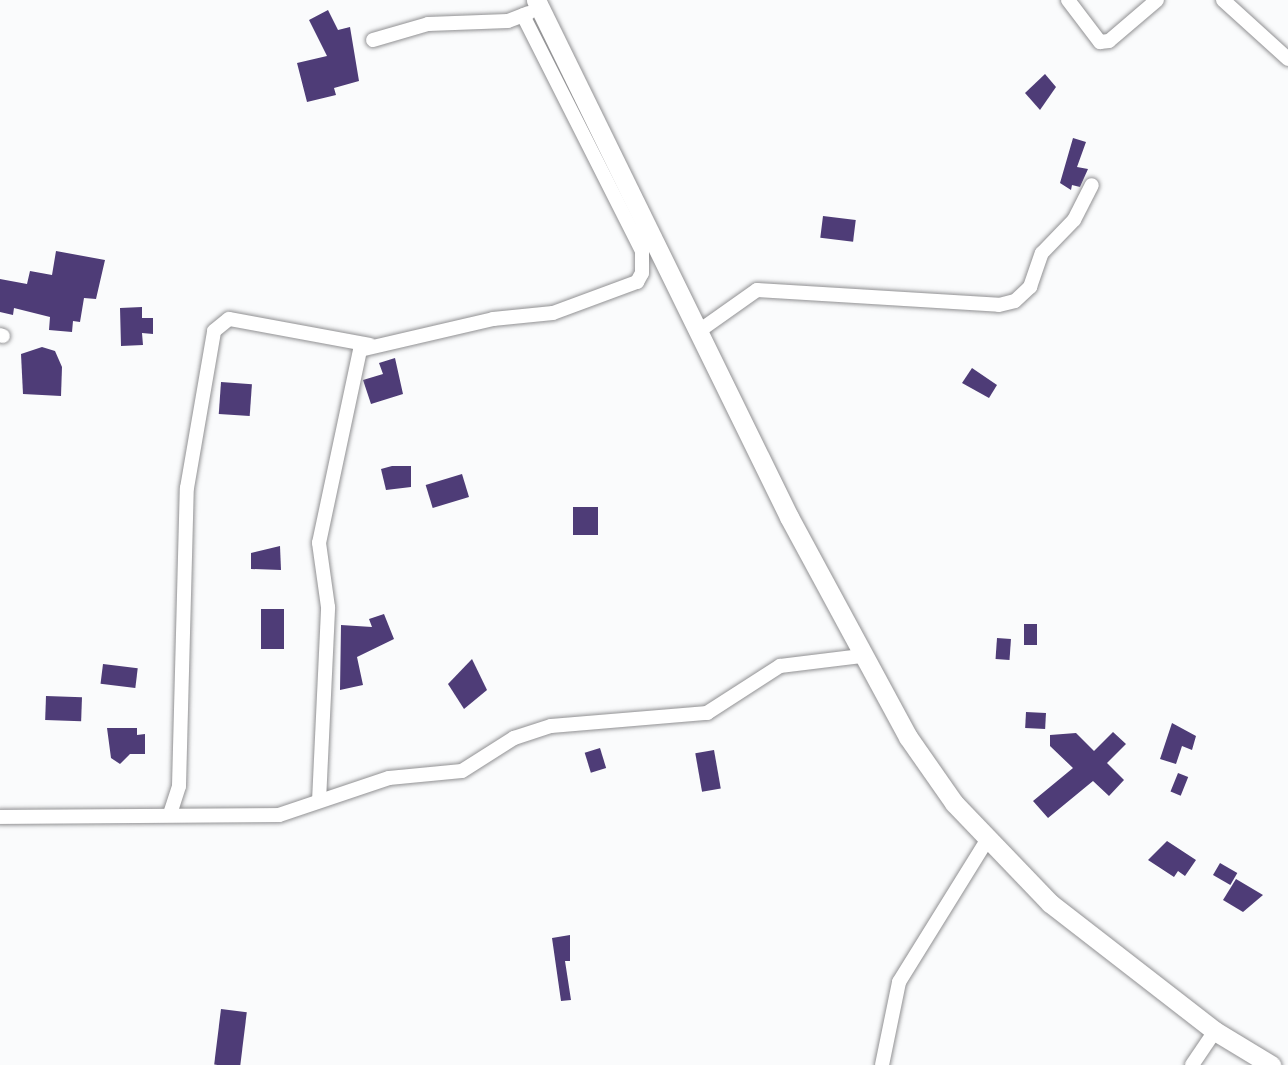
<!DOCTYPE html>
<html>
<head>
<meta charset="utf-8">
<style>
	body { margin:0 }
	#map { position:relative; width:1288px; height:1065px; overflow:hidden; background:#fafbfc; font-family:Signika,sans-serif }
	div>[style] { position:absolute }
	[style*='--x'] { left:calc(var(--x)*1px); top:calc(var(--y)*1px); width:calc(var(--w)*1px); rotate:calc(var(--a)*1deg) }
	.building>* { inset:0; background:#4e3c77; transform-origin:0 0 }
	.roads { filter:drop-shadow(0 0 2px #919193) drop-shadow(0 0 2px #919193) }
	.minor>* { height:14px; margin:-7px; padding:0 7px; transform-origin:7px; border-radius:7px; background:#fff }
	.secondary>* { height:19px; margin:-9.5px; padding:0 9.5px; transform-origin:9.5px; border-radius:9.5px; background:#fff }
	span { translate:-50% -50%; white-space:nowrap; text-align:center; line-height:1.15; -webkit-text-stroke:7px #fff; paint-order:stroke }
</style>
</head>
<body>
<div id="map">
	<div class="building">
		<div style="clip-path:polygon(328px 10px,338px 30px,350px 27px,359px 81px,334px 88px,336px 95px,307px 102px,297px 63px,327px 56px,309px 20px)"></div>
		<div style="clip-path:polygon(1045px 74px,1056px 87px,1040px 110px,1025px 93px)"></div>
		<div style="clip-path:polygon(1073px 138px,1086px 142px,1077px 167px,1088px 169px,1080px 187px,1072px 185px,1071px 190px,1060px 183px)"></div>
		<div style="left:823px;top:216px;width:33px;height:22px;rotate:7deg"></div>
		<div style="clip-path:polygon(56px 251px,105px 260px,96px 299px,84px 298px,80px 322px,73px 321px,72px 332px,49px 330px,50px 317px,14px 308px,13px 315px,0 312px,0 279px,27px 284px,30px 271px,52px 275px)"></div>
		<div style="clip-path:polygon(142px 307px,142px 318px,153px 318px,153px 334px,142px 333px,143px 345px,121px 346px,120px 308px)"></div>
		<div style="clip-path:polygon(42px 347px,55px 351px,62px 367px,61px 396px,23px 394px,21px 354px)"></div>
		<div style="clip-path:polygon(395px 358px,403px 394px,371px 404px,363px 380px,383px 374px,379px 363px)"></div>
		<div style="clip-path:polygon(972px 368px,997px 385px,989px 398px,962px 383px)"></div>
		<div style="left:221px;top:382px;width:31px;height:32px;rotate:4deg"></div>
		<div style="clip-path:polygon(392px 466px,411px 466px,411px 487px,386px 490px,381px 469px)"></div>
		<div style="left:462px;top:474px;width:24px;height:38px;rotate:73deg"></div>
		<div style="left:573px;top:507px;width:25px;height:28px"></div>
		<div style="clip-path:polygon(280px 546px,281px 570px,251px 569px,251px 553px)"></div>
		<div style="left:261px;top:609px;width:23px;height:40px"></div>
		<div style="clip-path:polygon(384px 614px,394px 639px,357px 657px,363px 685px,340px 690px,341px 625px,372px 627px,369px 619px)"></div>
		<div style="left:1024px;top:624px;width:13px;height:21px"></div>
		<div style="left:997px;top:638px;width:14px;height:21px;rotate:4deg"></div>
		<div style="clip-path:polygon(472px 659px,487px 690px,464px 709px,448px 684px)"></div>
		<div style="left:103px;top:664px;width:35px;height:20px;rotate:7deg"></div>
		<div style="left:46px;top:696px;width:36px;height:24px;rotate:2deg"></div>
		<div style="left:1026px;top:712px;width:20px;height:16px;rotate:3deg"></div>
		<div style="clip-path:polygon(1172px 723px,1196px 736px,1192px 750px,1182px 746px,1176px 764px,1160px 759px)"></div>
		<div style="clip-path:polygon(107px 728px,137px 728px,137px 735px,145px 734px,145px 754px,130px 754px,120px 764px,111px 758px)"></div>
		<div style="clip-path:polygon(1113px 732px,1126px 744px,1107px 763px,1124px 780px,1109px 796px,1093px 781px,1048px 818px,1033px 801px,1073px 768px,1050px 746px,1050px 735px,1076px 733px,1094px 751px)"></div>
		<div style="left:600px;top:748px;width:21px;height:16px;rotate:73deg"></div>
		<div style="left:714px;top:750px;width:39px;height:19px;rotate:80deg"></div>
		<div style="left:1178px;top:773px;width:11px;height:20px;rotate:22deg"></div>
		<div style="clip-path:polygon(1167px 841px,1196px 860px,1185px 876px,1178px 871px,1174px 877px,1148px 860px)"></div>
		<div style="left:1220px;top:863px;width:20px;height:14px;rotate:30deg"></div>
		<div style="clip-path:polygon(1236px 879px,1263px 895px,1243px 912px,1223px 900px)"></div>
		<div style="clip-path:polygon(570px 935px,570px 961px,565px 961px,571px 1000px,561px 1001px,552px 938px)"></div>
		<div style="left:221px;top:1009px;width:26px;height:56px;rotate:7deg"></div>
	</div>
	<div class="roads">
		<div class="minor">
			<div style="--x:1068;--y:0;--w:53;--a:52.7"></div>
			<div style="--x:1100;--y:42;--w:9;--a:-6"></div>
			<div style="--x:1109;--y:41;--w:63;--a:-40.5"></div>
			<div style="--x:1223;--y:0;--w:88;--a:42.2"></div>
			<div style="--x:373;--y:40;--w:57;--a:-16.2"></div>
			<div style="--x:428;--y:24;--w:80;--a:-2.1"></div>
			<div style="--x:508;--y:21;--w:22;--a:-21"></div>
			<div style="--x:699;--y:331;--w:71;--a:-35.3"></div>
			<div style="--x:757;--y:290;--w:242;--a:3.5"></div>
			<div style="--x:999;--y:305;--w:16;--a:-14"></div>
			<div style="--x:1015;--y:301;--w:21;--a:-43"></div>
			<div style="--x:1030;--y:287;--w:36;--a:-71"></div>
			<div style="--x:1042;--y:253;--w:46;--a:-45.9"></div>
			<div style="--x:1074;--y:220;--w:39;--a:-63"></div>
			<div style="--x:0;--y:335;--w:3;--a:18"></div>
			<div style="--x:319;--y:801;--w:194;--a:-87.3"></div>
			<div style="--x:328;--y:607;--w:65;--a:-98"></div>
			<div style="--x:319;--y:543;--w:197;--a:-78"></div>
			<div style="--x:360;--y:350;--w:137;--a:-13.1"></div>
			<div style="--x:493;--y:319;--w:60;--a:-5.7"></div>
			<div style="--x:553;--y:313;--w:90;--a:-20.3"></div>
			<div style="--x:637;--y:282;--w:10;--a:-61"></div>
			<div style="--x:642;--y:273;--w:22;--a:-90"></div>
			<div style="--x:642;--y:251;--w:264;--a:-116.8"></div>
			<div style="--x:170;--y:814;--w:29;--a:-72"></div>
			<div style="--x:179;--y:786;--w:298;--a:-88.5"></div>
			<div style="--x:187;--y:488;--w:159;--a:-80.2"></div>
			<div style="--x:214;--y:331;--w:19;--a:-39"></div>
			<div style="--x:229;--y:319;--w:143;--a:10.4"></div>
			<div style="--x:0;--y:817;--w:279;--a:-0.4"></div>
			<div style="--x:279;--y:815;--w:116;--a:-18.6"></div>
			<div style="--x:389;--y:778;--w:73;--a:-5.5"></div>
			<div style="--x:462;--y:771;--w:62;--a:-32.4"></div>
			<div style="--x:514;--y:738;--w:39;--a:-18"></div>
			<div style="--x:551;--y:726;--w:157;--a:-4.8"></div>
			<div style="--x:707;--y:713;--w:87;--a:-32.8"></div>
			<div style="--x:780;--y:666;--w:82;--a:-7"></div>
			<div style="--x:882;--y:1065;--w:85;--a:-78.4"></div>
			<div style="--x:899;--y:982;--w:167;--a:-58.2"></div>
			<div style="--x:1192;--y:1065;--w:41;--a:-55.9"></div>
		</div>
		<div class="secondary">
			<div style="--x:536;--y:0;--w:576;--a:63.92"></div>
			<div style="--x:789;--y:517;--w:250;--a:61.6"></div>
			<div style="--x:908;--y:737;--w:80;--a:55.1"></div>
			<div style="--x:954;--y:803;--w:139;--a:46.2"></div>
			<div style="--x:1050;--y:903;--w:209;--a:37.8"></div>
			<div style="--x:1215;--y:1031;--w:66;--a:31.3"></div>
		</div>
	</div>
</div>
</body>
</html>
